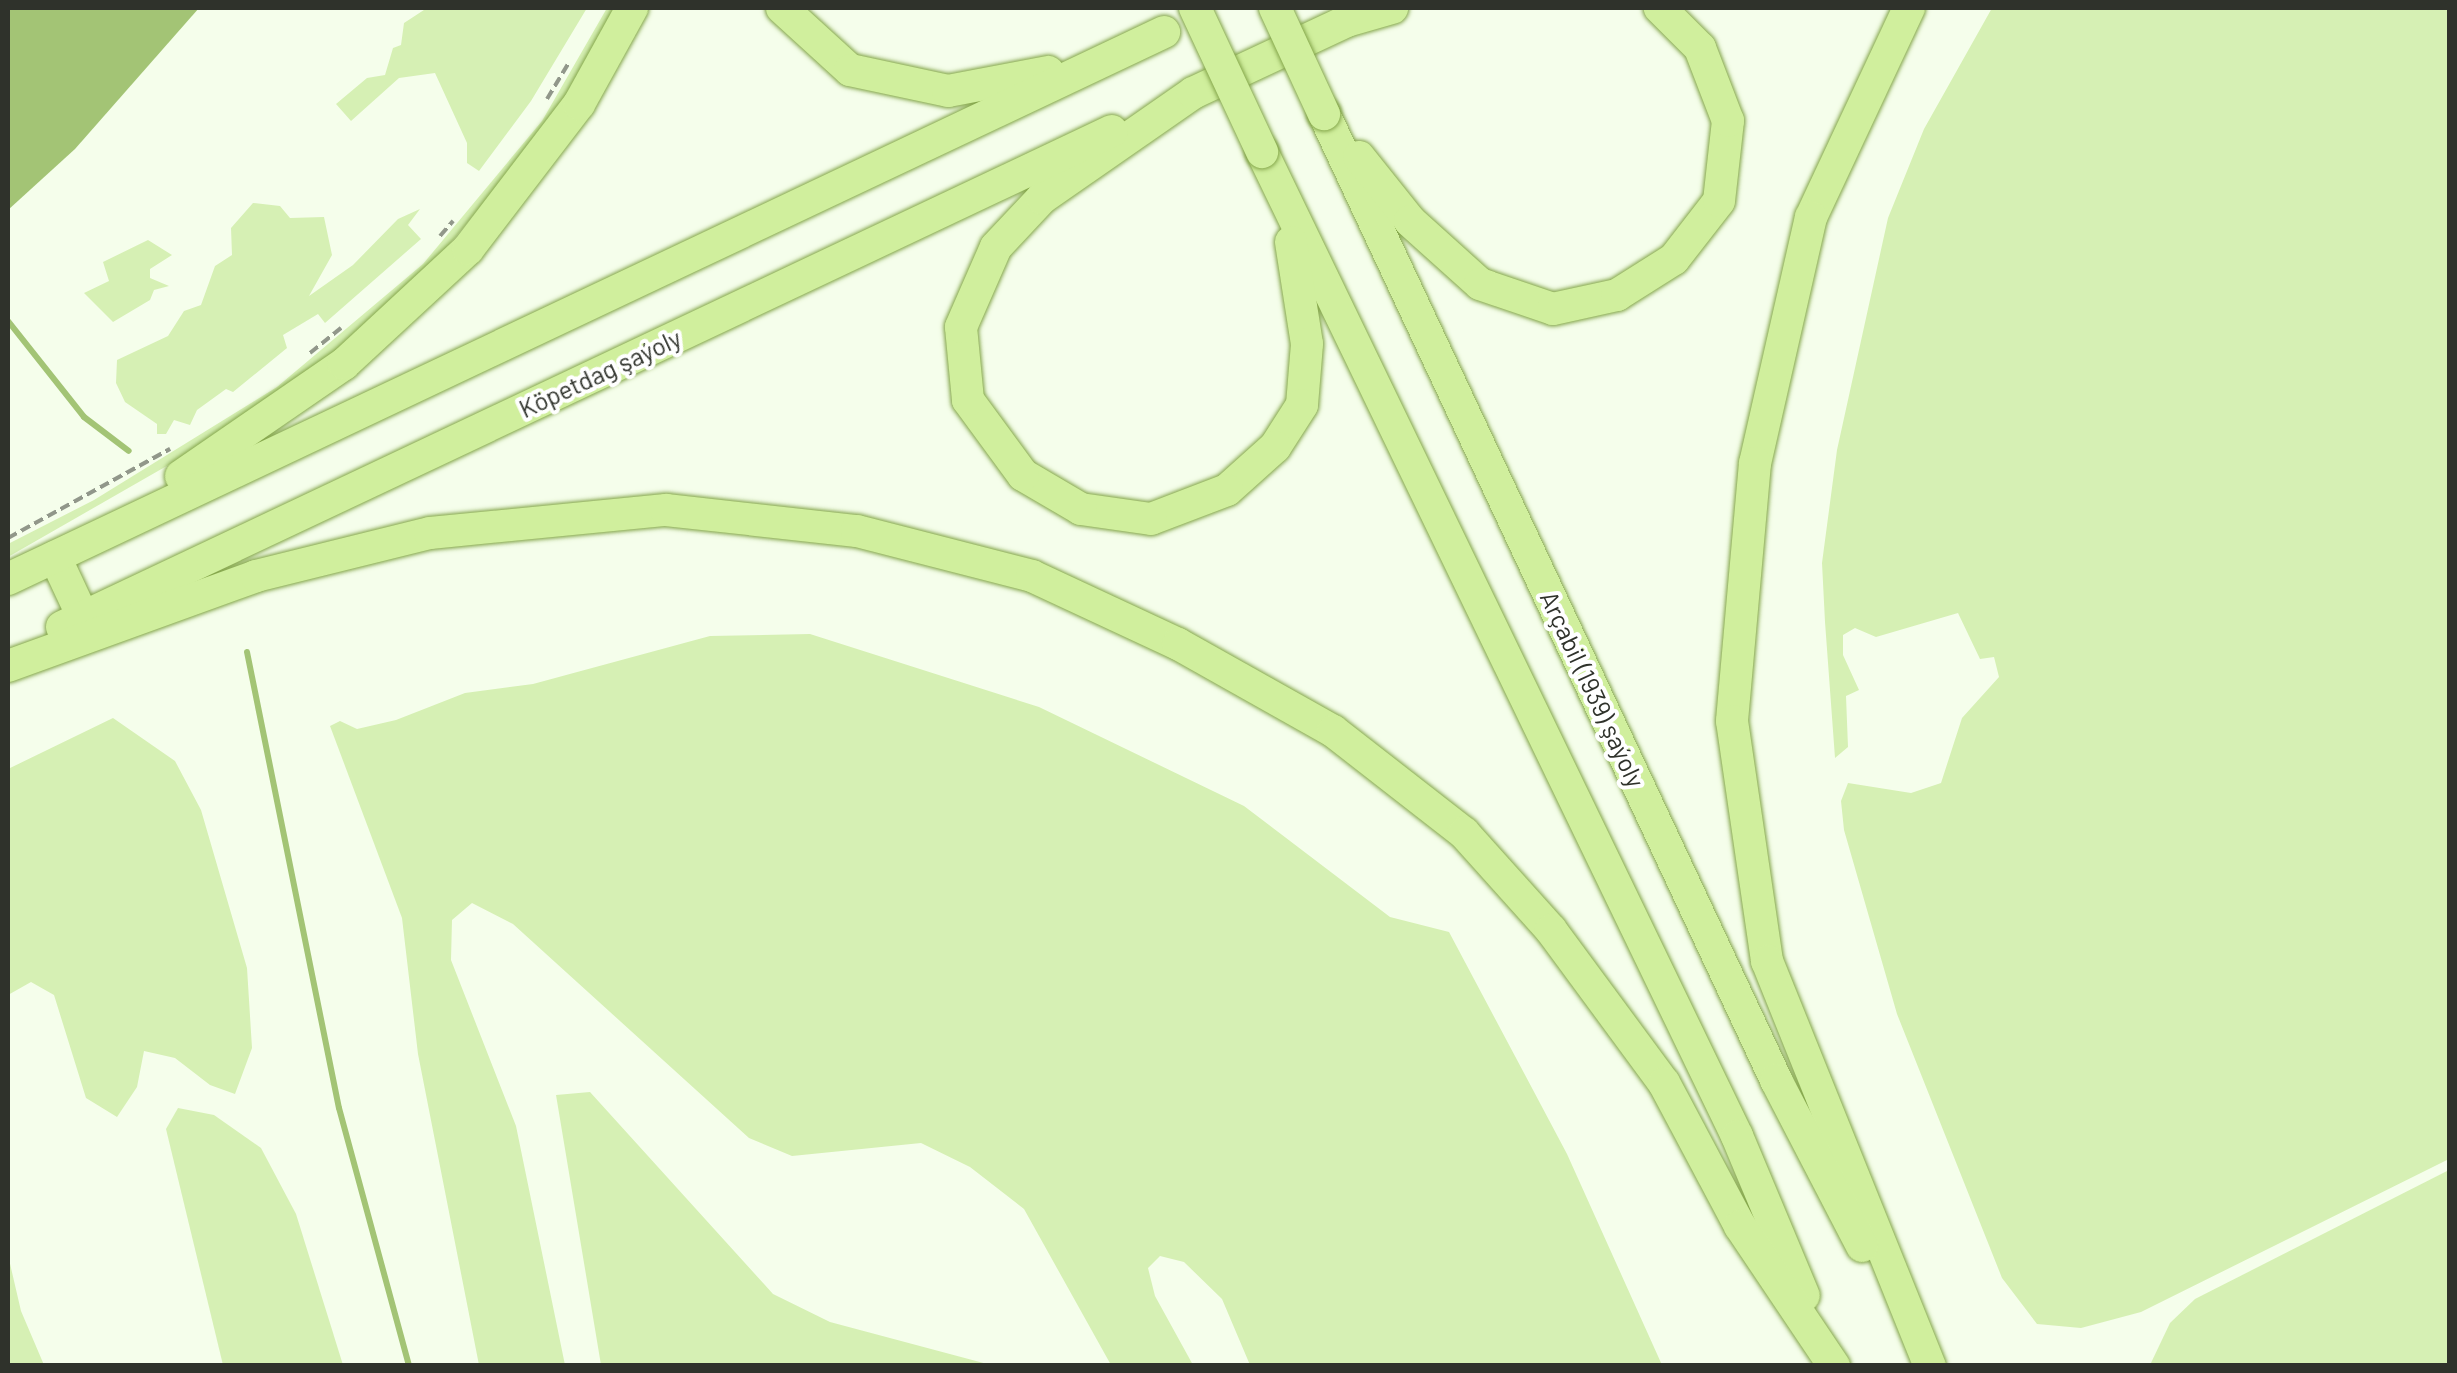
<!DOCTYPE html>
<html>
<head>
<meta charset="utf-8">
<style>
	body { margin:0 }
	#map { position:relative; width:2457px; height:1373px; overflow:hidden; background:#f5feeb; font-family:Barlow,sans-serif }
	div>[style] { position:absolute }
	[style*='--x'] { left:calc(var(--x)*1px); top:calc(var(--y)*1px); width:calc(var(--w)*1px); rotate:calc(var(--a)*1deg) }
	.green>* { inset:0; background:#d6f0b4 }
	.water>* { inset:0; background:#a3c475 }
	.stream>* { height:6px; margin:-3px; padding:0 3px; transform-origin:3px; border-radius:3px; background:#a3c475 }
	.path>* { height:4px; margin-top:-2px; transform-origin:0; background:repeating-linear-gradient(90deg,#91978a 0 10px,transparent 0 15px) }
	.roads { filter:drop-shadow(0 0 2px #84a64a) drop-shadow(0 0 2px #84a64a) }
	.major>* { height:32px; margin:-16px; padding:0 16px; transform-origin:16px; border-radius:16px; background:#d0ef9d }
	.bridges { filter:drop-shadow(0 0 2px #84a64a) drop-shadow(0 0 2px #84a64a) }
	.major-bridge>* { height:32px; margin:-16px; padding:0 16px; transform-origin:16px; border-radius:16px; background:#d0ef9d }
	span { translate:-50% -50%; white-space:nowrap; text-align:center; line-height:1.15; -webkit-text-stroke:8px #fff; paint-order:stroke }
	.street-label { font-size:25px; color:#2f322b }
	.frame { position:absolute; inset:0; border:10px solid #2f322b; pointer-events:none }
</style>
</head>
<body>
<div id="map">
	<div class="green">
		<div style="clip-path:polygon(427px 8px,587px 8px,531px 101px,479px 171px,467px 163px,467px 143px,435px 73px,399px 78px,351px 121px,336px 104px,367px 78px,385px 75px,393px 48px,401px 45px,404px 23px)"></div>
		<div style="clip-path:polygon(607px 8px,616px 8px,548px 125px,428px 270px,309px 375px,226px 432px,8px 557px,8px 544px,94px 500px,277px 387px,423px 264px,542px 121px)"></div>
		<div style="clip-path:polygon(1992px 8px,2449px 8px,2449px 1159px,2141px 1312px,2081px 1328px,2037px 1324px,2002px 1278px,1897px 1014px,1844px 830px,1841px 801px,1848px 783px,1911px 793px,1941px 783px,1962px 718px,1999px 677px,1994px 657px,1980px 659px,1958px 613px,1876px 637px,1855px 628px,1843px 635px,1843px 655px,1859px 690px,1846px 696px,1848px 747px,1835px 758px,1825px 622px,1822px 563px,1837px 450px,1888px 218px,1924px 129px)"></div>
		<div style="clip-path:polygon(253px 203px,280px 206px,290px 218px,324px 217px,332px 255px,309px 296px,353px 265px,398px 219px,420px 209px,408px 225px,421px 239px,325px 323px,318px 314px,283px 335px,287px 348px,233px 392px,226px 389px,197px 410px,190px 425px,174px 420px,166px 434px,157px 434px,157px 424px,125px 402px,116px 383px,117px 360px,168px 336px,184px 311px,201px 305px,215px 266px,232px 255px,231px 228px)"></div>
		<div style="clip-path:polygon(148px 240px,172px 255px,150px 269px,150px 278px,169px 286px,154px 290px,150px 300px,113px 322px,84px 293px,109px 281px,103px 262px)"></div>
		<div style="clip-path:polygon(810px 634px,1039px 707px,1244px 806px,1390px 917px,1449px 932px,1567px 1154px,1662px 1365px,1250px 1365px,1222px 1299px,1184px 1262px,1160px 1256px,1148px 1268px,1155px 1296px,1193px 1365px,1111px 1365px,1024px 1209px,970px 1167px,921px 1143px,792px 1156px,749px 1138px,513px 924px,472px 903px,452px 920px,451px 960px,516px 1126px,565px 1365px,479px 1365px,418px 1054px,402px 918px,330px 726px,340px 721px,357px 729px,396px 720px,465px 693px,533px 684px,710px 636px)"></div>
		<div style="clip-path:polygon(113px 718px,175px 761px,201px 810px,247px 968px,252px 1048px,235px 1094px,210px 1085px,175px 1058px,144px 1051px,137px 1087px,117px 1117px,86px 1098px,54px 995px,31px 982px,8px 995px,8px 769px)"></div>
		<div style="clip-path:polygon(590px 1092px,773px 1294px,830px 1322px,991px 1365px,601px 1365px,556px 1095px)"></div>
		<div style="clip-path:polygon(178px 1108px,214px 1115px,261px 1148px,296px 1214px,343px 1365px,223px 1365px,166px 1129px)"></div>
		<div style="clip-path:polygon(2449px 1170px,2449px 1365px,2150px 1365px,2170px 1323px,2195px 1299px)"></div>
		<div style="clip-path:polygon(8px 1255px,21px 1311px,44px 1365px,8px 1365px)"></div>
	</div>
	<div class="water">
		<div style="clip-path:polygon(8px 8px,199px 8px,75px 149px,8px 210px)"></div>
	</div>
	<div class="stream">
		<div style="--x:8;--y:321;--w:122;--a:51.6"></div>
		<div style="--x:84;--y:417;--w:56;--a:37.1"></div>
		<div style="--x:247;--y:652;--w:465;--a:78.6"></div>
		<div style="--x:339;--y:1108;--w:267;--a:74.8"></div>
	</div>
	<div class="path">
		<div style="--x:547;--y:99;--w:41;--a:-59"></div>
		<div style="--x:440;--y:236;--w:20;--a:-49"></div>
		<div style="--x:310;--y:353;--w:40;--a:-39"></div>
		<div style="--x:8;--y:538;--w:185;--a:-28.8"></div>
	</div>
	<div class="roads">
		<div class="major">
			<div style="--x:782;--y:8;--w:92;--a:42.4"></div>
			<div style="--x:850;--y:70;--w:100;--a:12.1"></div>
			<div style="--x:948;--y:91;--w:102;--a:-10.8"></div>
			<div style="--x:1909;--y:8;--w:231;--a:115.1"></div>
			<div style="--x:1811;--y:217;--w:252;--a:102.8"></div>
			<div style="--x:1755;--y:463;--w:259;--a:95.1"></div>
			<div style="--x:1732;--y:721;--w:243;--a:81.7"></div>
			<div style="--x:1767;--y:961;--w:437;--a:68.1"></div>
			<div style="--x:1324;--y:114;--w:1067;--a:64.92"></div>
			<div style="--x:1776;--y:1080;--w:187;--a:62.6"></div>
			<div style="--x:1262;--y:152;--w:1093;--a:64.23"></div>
			<div style="--x:1737;--y:1136;--w:173;--a:67.3"></div>
			<div style="--x:1359;--y:157;--w:82;--a:51.4"></div>
			<div style="--x:1410;--y:221;--w:94;--a:42"></div>
			<div style="--x:1480;--y:284;--w:77;--a:18.9"></div>
			<div style="--x:1553;--y:309;--w:66;--a:-12.3"></div>
			<div style="--x:1617;--y:295;--w:67;--a:-32.3"></div>
			<div style="--x:1674;--y:259;--w:73;--a:-52.2"></div>
			<div style="--x:1719;--y:201;--w:81;--a:-83.6"></div>
			<div style="--x:1728;--y:121;--w:78;--a:-111"></div>
			<div style="--x:1700;--y:48;--w:57;--a:-135"></div>
			<div style="--x:1291;--y:242;--w:103;--a:81.1"></div>
			<div style="--x:1307;--y:344;--w:61;--a:94.7"></div>
			<div style="--x:1302;--y:405;--w:50;--a:122.7"></div>
			<div style="--x:1275;--y:447;--w:64;--a:138.1"></div>
			<div style="--x:1227;--y:490;--w:81;--a:159.1"></div>
			<div style="--x:1151;--y:519;--w:71;--a:-171.9"></div>
			<div style="--x:1081;--y:509;--w:67;--a:-149.6"></div>
			<div style="--x:1023;--y:475;--w:93;--a:-126.3"></div>
			<div style="--x:968;--y:400;--w:73;--a:-95.5"></div>
			<div style="--x:961;--y:327;--w:87;--a:-66.4"></div>
			<div style="--x:996;--y:247;--w:67;--a:-46.8"></div>
			<div style="--x:1042;--y:198;--w:184;--a:-34.8"></div>
			<div style="--x:1193;--y:93;--w:170;--a:-25.1"></div>
			<div style="--x:1347;--y:21;--w:47;--a:-16.1"></div>
			<div style="--x:181;--y:476;--w:198;--a:-34.5"></div>
			<div style="--x:344;--y:364;--w:169;--a:-42.8"></div>
			<div style="--x:468;--y:249;--w:183;--a:-52.6"></div>
			<div style="--x:579;--y:104;--w:110;--a:-61.1"></div>
			<div style="--x:55;--y:557;--w:66;--a:65"></div>
			<div style="--x:8;--y:579;--w:1279;--a:-25.32"></div>
			<div style="--x:62;--y:627;--w:1161;--a:-25.29"></div>
			<div style="--x:8;--y:666;--w:264;--a:-19.9"></div>
			<div style="--x:256;--y:576;--w:179;--a:-13.9"></div>
			<div style="--x:430;--y:533;--w:237;--a:-5.6"></div>
			<div style="--x:666;--y:510;--w:192;--a:6.3"></div>
			<div style="--x:857;--y:531;--w:181;--a:14.4"></div>
			<div style="--x:1032;--y:576;--w:161;--a:25"></div>
			<div style="--x:1178;--y:644;--w:178;--a:29.3"></div>
			<div style="--x:1333;--y:731;--w:166;--a:37.9"></div>
			<div style="--x:1464;--y:833;--w:130;--a:48.1"></div>
			<div style="--x:1551;--y:930;--w:190;--a:53.6"></div>
			<div style="--x:1664;--y:1083;--w:162;--a:62"></div>
			<div style="--x:1740;--y:1226;--w:169;--a:56.1"></div>
		</div>
	</div>
	<div class="bridges">
		<div class="major-bridge">
			<div style="--x:1195;--y:8;--w:159;--a:65"></div>
			<div style="--x:1275;--y:8;--w:117;--a:65.2"></div>
		</div>
	</div>
	<div class="street-label">
		<span style="left:600px;top:373px;rotate:-25deg">Köpetdag şaýoly</span>
		<span style="left:1593px;top:689px;rotate:65deg">Arçabil (1939) şaýoly</span>
	</div>
	<div class="frame"></div>
</div>
</body>
</html>
